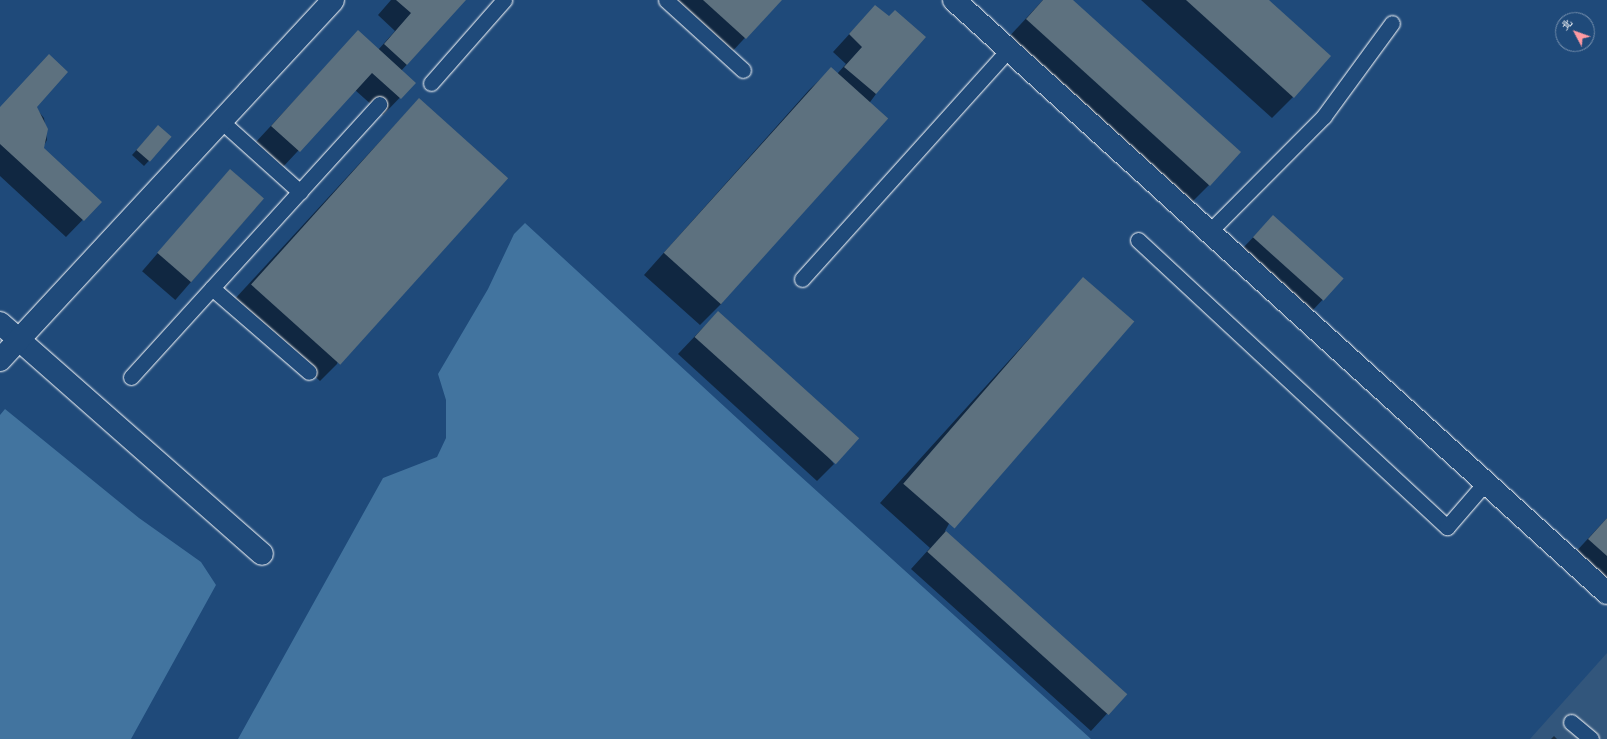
<!DOCTYPE html>
<html>
<head>
<meta charset="utf-8">
<style>
	body { margin:0 }
	#map { position:relative; width:1607px; height:739px; overflow:hidden; background:#1f4a7a; font-family:"Balsamiq Sans","LXGW WenKai TC",sans-serif }
	div>[style] { position:absolute }
	[style*='--x'] { left:calc(var(--x)*1px); top:calc(var(--y)*1px); width:calc(var(--w)*1px); rotate:calc(var(--a)*1deg) }
	.built>* { inset:0; background:#32567c }
	.water>* { inset:0; background:#42749f }
	.shadow>* { inset:0; background:#0007; transform-origin:0 0 }
	.building>* { inset:0; background:#5d717f; transform-origin:0 0 }
	.roads { filter:drop-shadow(0 0 1px #fff) drop-shadow(0 0 1px #fff) }
	.lane>* { height:15px; margin:-7.5px; padding:0 7.5px; transform-origin:7.5px; border-radius:7.5px; background:#1f4a7a }
	.street>* { height:22px; margin:-11px; padding:0 11px; transform-origin:11px; border-radius:11px; background:#1f4a7a }
	span { translate:-50% -50%; white-space:nowrap; text-align:center; line-height:1.15; -webkit-text-stroke:3.5px #1f4a7a; paint-order:stroke }
	.north { position:absolute; left:1555px; top:12px; width:40px; height:40px; box-sizing:border-box; background:#1f4a7a; border:1px solid #7992af; border-radius:50%; rotate:311deg; font-size:11px; font-weight:700; line-height:16px; text-align:center; color:#fff }
	.north::after { content:''; display:block; margin:auto; width:14px; height:18px; background:#ff9aa2; clip-path:polygon(50% 0,100% 100%,50% 72%,0 100%) }
</style>
</head>
<body>
<div id="map">
	<div class="built">
		<div style="clip-path:polygon(1607px 653px,1607px 739px,1530px 739px)"></div>
	</div>
	<div class="water">
		<div style="clip-path:polygon(525px 223px,788px 465px,1091px 739px,238px 739px,383px 478px,437px 457px,446px 438px,446px 400px,438px 374px,488px 289px,514px 234px)"></div>
		<div style="clip-path:polygon(5px 409px,139px 518px,201px 562px,216px 585px,131px 739px,0 739px,0 415px)"></div>
	</div>
	<div class="shadow">
		<div style="clip-path:polygon(391px 0,465px 0,401px 71px,414px 83px,383px 115px,355px 90px,282px 168px,255px 143px,358px 32px,378px 50px,395px 31px,378px 15px)"></div>
		<div style="clip-path:polygon(668px 0,780px 0,729px 55px)"></div>
		<div style="clip-path:polygon(1043px 0,1072px 0,1209px 185px,1188px 206px,1005px 41px)"></div>
		<div style="clip-path:polygon(1141px 0,1268px 0,1293px 97px,1272px 118px)"></div>
		<div style="clip-path:polygon(875px 6px,889px 18px,876px 94px,721px 304px,700px 325px,644px 275px,809px 90px,831px 69px,837px 74px,846px 64px,833px 52px)"></div>
		<div style="clip-path:polygon(419px 99px,337px 364px,320px 381px,233px 301px)"></div>
		<div style="clip-path:polygon(0 107px,35px 107px,44px 118px,47px 140px,42px 149px,100px 202px,66px 237px,0 176px)"></div>
		<div style="clip-path:polygon(153px 132px,170px 138px,144px 166px,132px 155px)"></div>
		<div style="left:230px;top:170px;width:44px;height:134px;rotate:41deg"></div>
		<div style="clip-path:polygon(1262px 228px,1342px 279px,1312px 311px,1242px 249px)"></div>
		<div style="clip-path:polygon(1084px 278px,945px 531px,1125px 694px,1091px 731px,911px 569px,930px 548px,880px 503px)"></div>
		<div style="clip-path:polygon(718px 312px,834px 464px,817px 481px,678px 354px)"></div>
		<div style="clip-path:polygon(1607px 518px,1607px 588px,1572px 556px)"></div>
		<div style="clip-path:polygon(1554px 736px,1557px 739px,1551px 739px)"></div>
	</div>
	<div class="building">
		<div style="clip-path:polygon(396px 0,466px 0,407px 65px,384px 44px,411px 13px)"></div>
		<div style="clip-path:polygon(703px 0,782px 0,746px 39px)"></div>
		<div style="clip-path:polygon(1043px 0,1073px 0,1241px 152px,1210px 186px,1026px 19px)"></div>
		<div style="clip-path:polygon(1186px 0,1269px 0,1331px 56px,1294px 98px)"></div>
		<div style="clip-path:polygon(875px 5px,889px 16px,895px 10px,926px 37px,876px 94px,844px 67px,862px 47px,849px 34px)"></div>
		<div style="clip-path:polygon(358px 30px,416px 83px,401px 99px,372px 73px,300px 152px,271px 126px)"></div>
		<div style="clip-path:polygon(49px 54px,68px 72px,37px 107px,48px 129px,44px 148px,102px 202px,84px 221px,0 144px,0 107px)"></div>
		<div style="left:831px;top:67px;width:77px;height:250px;rotate:42deg"></div>
		<div style="left:419px;top:98px;width:120px;height:251px;rotate:42deg"></div>
		<div style="left:158px;top:125px;width:18px;height:33px;rotate:41deg"></div>
		<div style="left:230px;top:169px;width:45px;height:111px;rotate:41deg"></div>
		<div style="left:1273px;top:215px;width:95px;height:30px;rotate:42deg"></div>
		<div style="left:1083px;top:277px;width:68px;height:274px;rotate:41deg"></div>
		<div style="left:718px;top:311px;width:190px;height:35px;rotate:42deg"></div>
		<div style="clip-path:polygon(1607px 518px,1607px 556px,1588px 539px)"></div>
		<div style="left:946px;top:531px;width:244px;height:28px;rotate:42deg"></div>
	</div>
	<div class="roads">
		<div class="lane">
			<div style="--x:666;--y:0;--w:104;--a:42.3"></div>
			<div style="--x:431;--y:83;--w:111;--a:-48.7"></div>
			<div style="--x:221;--y:121;--w:106;--a:41.9"></div>
			<div style="--x:1209;--y:232;--w:163;--a:-45.2"></div>
			<div style="--x:1324;--y:116;--w:115;--a:-53.8"></div>
			<div style="--x:1138;--y:240;--w:422;--a:42.9"></div>
			<div style="--x:1447;--y:527;--w:58;--a:-49.2"></div>
			<div style="--x:802;--y:279;--w:308;--a:-48"></div>
			<div style="--x:212;--y:288;--w:128;--a:40.9"></div>
			<div style="--x:131;--y:377;--w:369;--a:-47.7"></div>
			<div style="--x:1571;--y:722;--w:26;--a:40"></div>
		</div>
		<div class="street">
			<div style="--x:954;--y:0;--w:882;--a:42.24"></div>
			<div style="--x:0;--y:323;--w:349;--a:41.4"></div>
			<div style="--x:0;--y:360;--w:490;--a:-47.2"></div>
		</div>
	</div>
	<div class="north">北</div>
</div>
</body>
</html>
